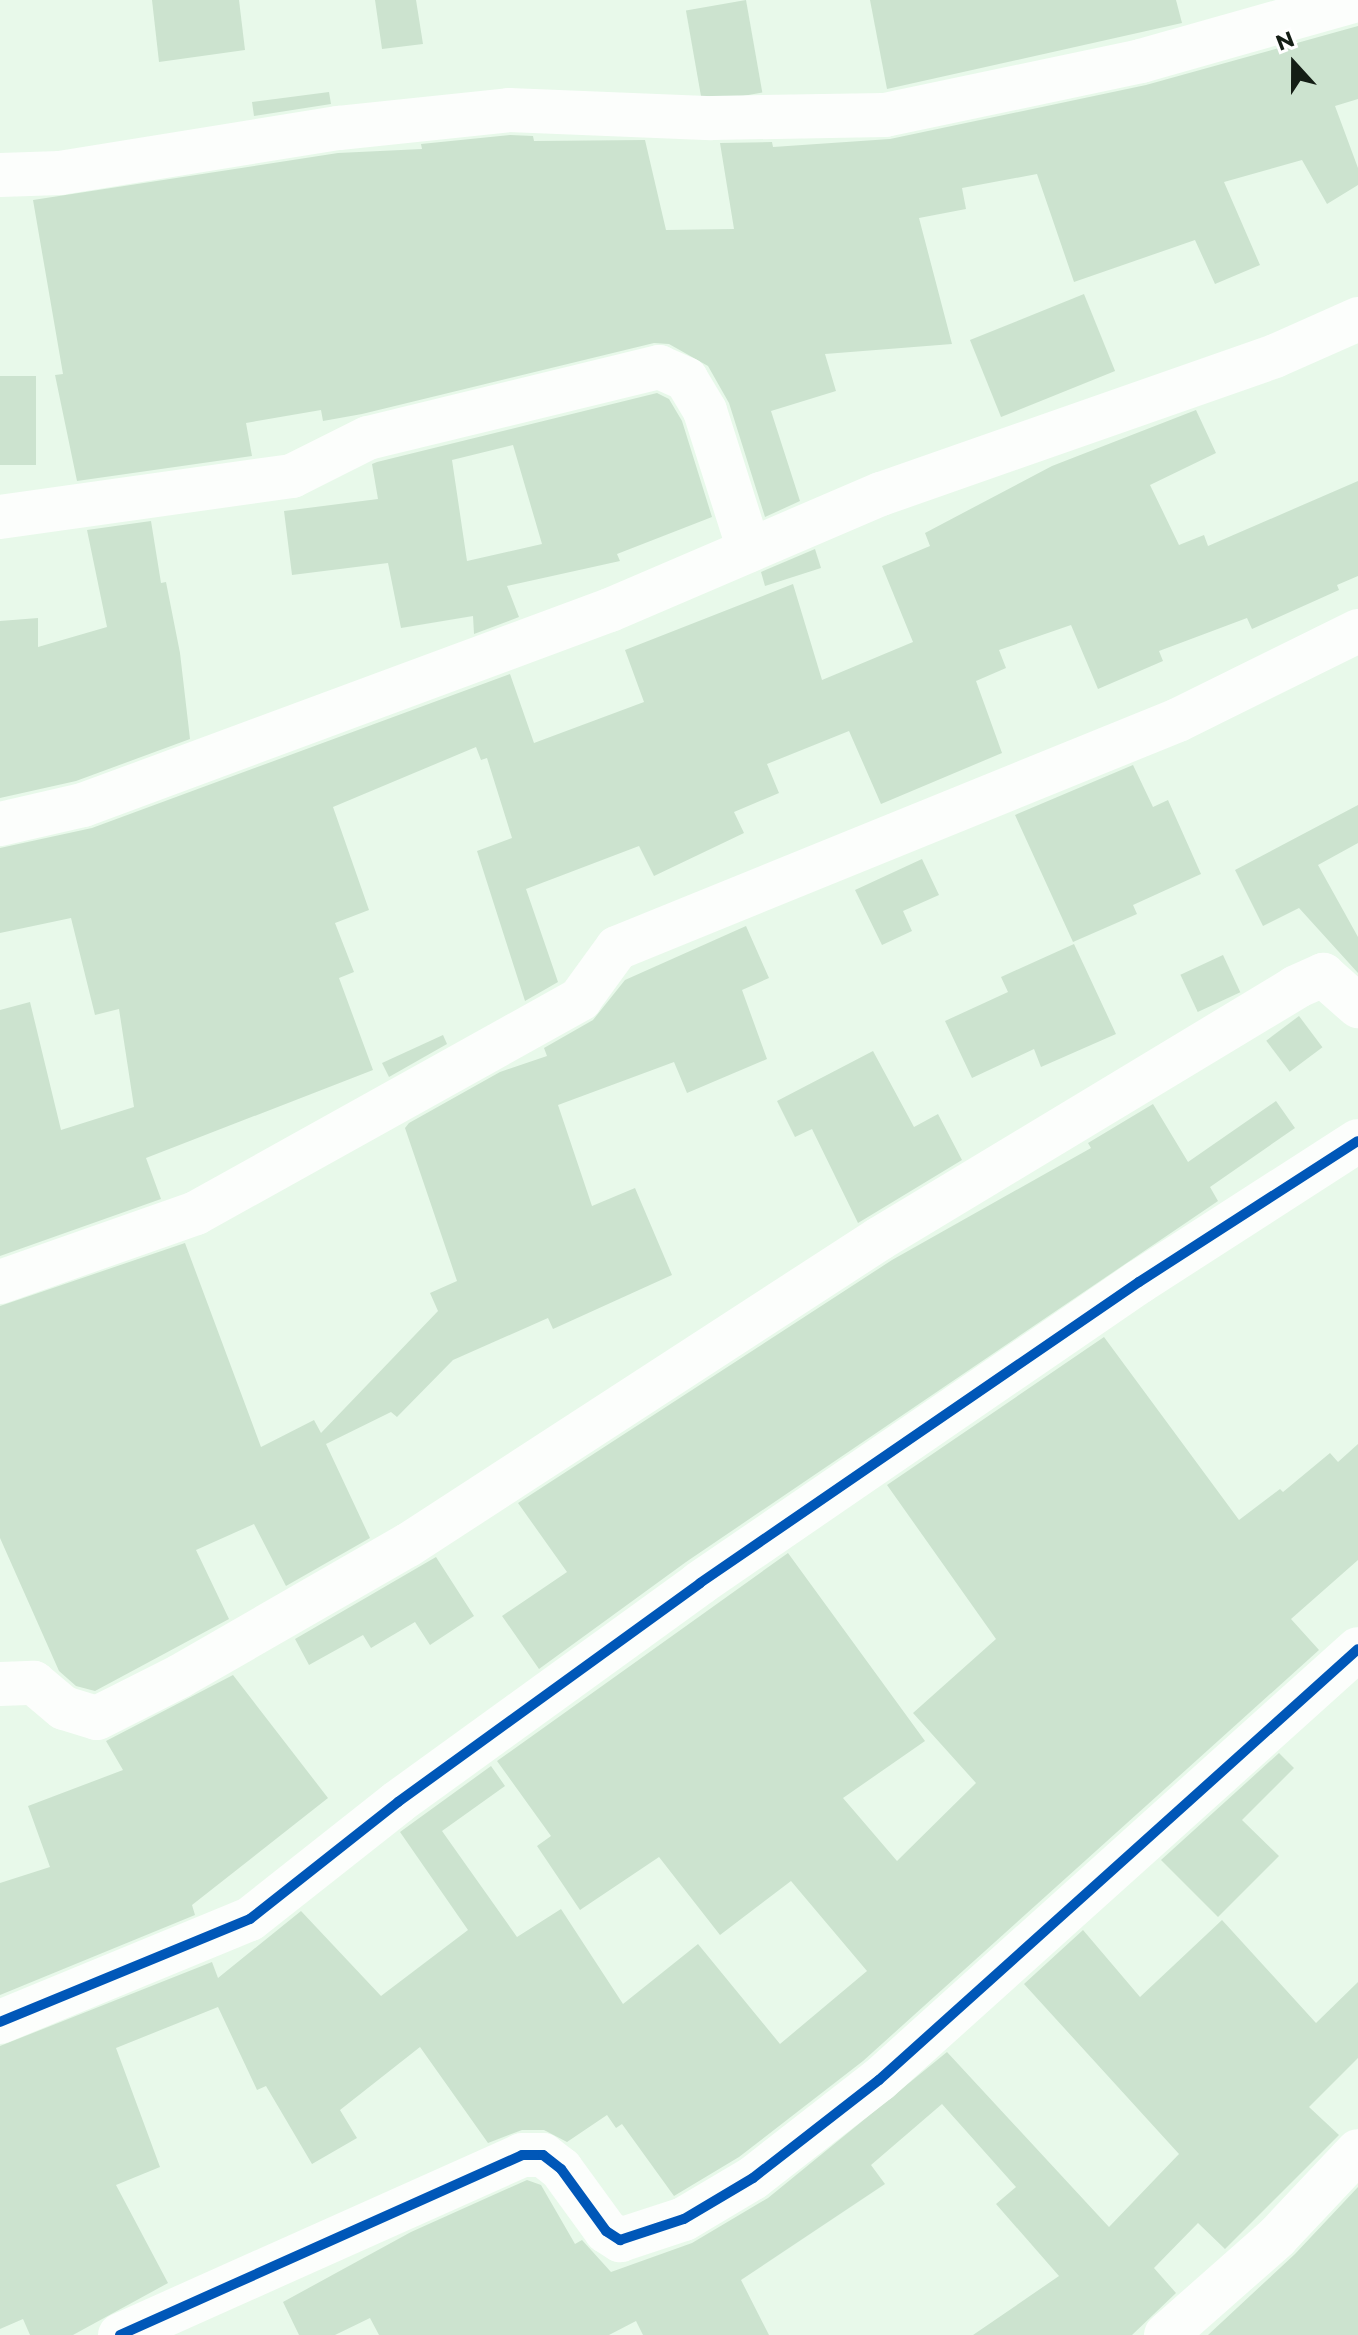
<!DOCTYPE html>
<html>
<head>
<meta charset="utf-8">
<style>
	body { margin:0 }
	#map { position:relative; width:1358px; height:2335px; overflow:hidden; background:#e8f9ea; font-family:Montserrat,sans-serif }
	div>[style] { position:absolute }
	[style*='--x'] { left:calc(var(--x)*1px); top:calc(var(--y)*1px); width:calc(var(--w)*1px); rotate:calc(var(--a)*1deg) }
	.building>* { inset:0; background:#cce3cf; transform-origin:0 0 }
	.minor>* { height:44px; margin:-22px; padding:0 22px; transform-origin:22px; border-radius:22px; background:#fcfefc }
	.cycleway>* { height:10px; margin:-5px; padding:0 5px; transform-origin:5px; border-radius:5px; background:#0057b8 }
	span { translate:-50% -50%; white-space:nowrap; text-align:center; line-height:1.15; -webkit-text-stroke:7px #fff; paint-order:stroke }
	.north { position:absolute; left:1254px; top:24px; width:80px; height:80px; -webkit-text-stroke:6px #fff; paint-order:stroke; rotate:339deg; font-size:22px; font-weight:700; line-height:32px; text-align:center; color:#141e15 }
	.north::after { content:''; display:block; margin:auto; width:28px; height:36px; background:#141e15; clip-path:polygon(50% 0,100% 100%,50% 72%,0 100%) }
</style>
</head>
<body>
<div id="map">
	<div class="building">
		<div style="clip-path:polygon(152px 0,239px 0,245px 50px,159px 62px)"></div>
		<div style="clip-path:polygon(375px 0,416px 0,423px 44px,382px 49px)"></div>
		<div style="left:746px;top:0;width:94px;height:61px;rotate:80deg"></div>
		<div style="clip-path:polygon(870px 0,1176px 0,1182px 23px,887px 89px)"></div>
		<div style="clip-path:polygon(1358px 26px,1358px 99px,1335px 106px,1358px 168px,1358px 185px,1327px 204px,1302px 160px,1224px 182px,1260px 265px,1215px 284px,1195px 240px,1074px 282px,1037px 174px,962px 188px,966px 209px,919px 218px,952px 344px,825px 354px,836px 391px,771px 411px,800px 501px,765px 517px,729px 403px,708px 366px,669px 344px,654px 343px,362px 414px,323px 421px,321px 410px,246px 423px,252px 456px,77px 481px,55px 375px,63px 374px,33px 200px,338px 153px,422px 149px,421px 144px,510px 135px,533px 136px,534px 141px,645px 140px,666px 230px,734px 229px,720px 143px,772px 142px,773px 147px,890px 139px,1146px 85px)"></div>
		<div style="clip-path:polygon(329px 92px,331px 104px,254px 116px,252px 102px)"></div>
		<div style="left:1084px;top:294px;width:83px;height:123px;rotate:68deg"></div>
		<div style="left:36px;top:376px;width:89px;height:36px;rotate:90deg"></div>
		<div style="clip-path:polygon(evenodd,657px 393px,669px 399px,682px 421px,712px 517px,617px 554px,620px 561px,507px 586px,519px 617px,474px 634px,473px 616px,401px 628px,388px 563px,292px 575px,284px 511px,378px 499px,372px 464px,377px 462px,657px 393px,513px 445px,542px 544px,467px 561px,452px 460px,513px 445px)"></div>
		<div style="clip-path:polygon(1196px 410px,1216px 453px,1150px 485px,1179px 545px,1204px 535px,1208px 546px,1358px 481px,1358px 576px,1337px 585px,1339px 590px,1252px 629px,1247px 618px,1159px 651px,1163px 661px,1098px 689px,1071px 625px,999px 650px,1006px 668px,976px 681px,1002px 753px,881px 804px,849px 731px,767px 764px,779px 793px,734px 812px,744px 833px,654px 876px,639px 846px,526px 889px,558px 982px,525px 1001px,477px 851px,512px 838px,487px 758px,481px 760px,476px 747px,333px 807px,369px 910px,335px 923px,354px 972px,339px 978px,373px 1070px,146px 1158px,161px 1199px,0 1256px,0 1010px,30px 1002px,61px 1130px,134px 1107px,119px 1009px,95px 1015px,71px 918px,0 933px,0 848px,92px 828px,510px 674px,534px 743px,644px 702px,625px 650px,793px 584px,822px 680px,913px 642px,882px 566px,930px 546px,925px 533px,1052px 466px)"></div>
		<div style="clip-path:polygon(151px 521px,161px 583px,166px 582px,180px 653px,190px 739px,76px 781px,0 798px,0 621px,38px 618px,38px 647px,107px 627px,87px 530px)"></div>
		<div style="clip-path:polygon(815px 549px,821px 568px,765px 586px,761px 572px)"></div>
		<div style="clip-path:polygon(1133px 765px,1153px 807px,1168px 800px,1201px 874px,1133px 905px,1137px 914px,1073px 942px,1015px 815px)"></div>
		<div style="clip-path:polygon(1358px 805px,1358px 843px,1318px 865px,1358px 937px,1358px 973px,1299px 908px,1263px 926px,1235px 870px)"></div>
		<div style="clip-path:polygon(922px 859px,939px 895px,903px 911px,912px 931px,882px 945px,855px 890px)"></div>
		<div style="clip-path:polygon(746px 926px,769px 978px,742px 990px,767px 1059px,687px 1093px,674px 1062px,558px 1105px,592px 1206px,635px 1188px,672px 1275px,553px 1329px,548px 1318px,453px 1360px,397px 1417px,391px 1412px,326px 1444px,370px 1538px,286px 1586px,254px 1524px,196px 1550px,229px 1619px,95px 1691px,76px 1686px,59px 1671px,0 1538px,0 1306px,185px 1243px,261px 1447px,314px 1420px,321px 1433px,438px 1311px,430px 1293px,457px 1281px,405px 1128px,409px 1123px,500px 1072px,547px 1056px,544px 1048px,593px 1020px,625px 980px)"></div>
		<div style="clip-path:polygon(1074px 944px,1116px 1034px,1041px 1067px,1034px 1049px,972px 1078px,945px 1021px,1008px 992px,1001px 977px)"></div>
		<div style="left:1223px;top:955px;width:41px;height:47px;rotate:65deg"></div>
		<div style="left:1299px;top:1016px;width:39px;height:41px;rotate:53deg"></div>
		<div style="clip-path:polygon(443px 1035px,447px 1044px,389px 1077px,382px 1063px)"></div>
		<div style="clip-path:polygon(873px 1051px,914px 1127px,938px 1114px,962px 1160px,858px 1223px,812px 1129px,795px 1137px,777px 1101px)"></div>
		<div style="clip-path:polygon(1276px 1101px,1295px 1128px,1210px 1187px,1218px 1201px,686px 1562px,539px 1669px,502px 1616px,567px 1572px,518px 1503px,892px 1260px,1091px 1148px,1088px 1143px,1153px 1104px,1188px 1162px)"></div>
		<div style="clip-path:polygon(1104px 1337px,1239px 1520px,1280px 1489px,1283px 1492px,1330px 1453px,1338px 1462px,1358px 1444px,1358px 1560px,1291px 1619px,1319px 1650px,863px 2061px,739px 2157px,674px 2196px,622px 2124px,616px 2128px,607px 2115px,567px 2142px,544px 2130px,522px 2130px,488px 2143px,420px 2047px,340px 2110px,357px 2138px,312px 2164px,266px 2086px,257px 2090px,218px 2007px,116px 2048px,160px 2167px,116px 2185px,168px 2283px,73px 2335px,30px 2335px,23px 2319px,0 2329px,0 2046px,212px 1962px,218px 1978px,301px 1911px,381px 1996px,468px 1930px,400px 1832px,491px 1766px,505px 1786px,442px 1831px,517px 1937px,561px 1909px,623px 2004px,698px 1944px,780px 2044px,867px 1971px,791px 1881px,720px 1935px,659px 1857px,580px 1910px,537px 1846px,551px 1836px,497px 1761px,788px 1553px,925px 1741px,843px 1798px,897px 1861px,976px 1783px,913px 1713px,996px 1639px,887px 1485px)"></div>
		<div style="clip-path:polygon(436px 1557px,474px 1616px,430px 1645px,415px 1622px,371px 1648px,363px 1635px,309px 1665px,295px 1639px)"></div>
		<div style="clip-path:polygon(233px 1675px,328px 1798px,192px 1905px,195px 1915px,0 1995px,0 1883px,50px 1867px,28px 1806px,123px 1770px,106px 1741px)"></div>
		<div style="clip-path:polygon(1279px 1753px,1294px 1768px,1242px 1820px,1279px 1856px,1218px 1917px,1161px 1860px)"></div>
		<div style="clip-path:polygon(1222px 1920px,1316px 2023px,1358px 1982px,1358px 2058px,1309px 2107px,1339px 2135px,1225px 2249px,1198px 2223px,1154px 2268px,1176px 2293px,1132px 2335px,973px 2335px,1059px 2276px,996px 2204px,1016px 2187px,942px 2104px,871px 2165px,885px 2184px,741px 2280px,769px 2335px,643px 2335px,636px 2321px,609px 2335px,379px 2335px,370px 2318px,335px 2335px,299px 2335px,283px 2302px,411px 2232px,527px 2180px,541px 2185px,575px 2244px,582px 2240px,611px 2272px,692px 2243px,768px 2198px,947px 2052px,1109px 2227px,1179px 2154px,1024px 1984px,1083px 1930px,1140px 1997px)"></div>
		<div style="clip-path:polygon(1358px 2187px,1358px 2335px,1208px 2335px,1295px 2254px)"></div>
	</div>
	<div class="minor">
		<div style="--x:0;--y:175;--w:60;--a:-1.9"></div>
		<div style="--x:60;--y:173;--w:283;--a:-9.2"></div>
		<div style="--x:339;--y:128;--w:171;--a:-6"></div>
		<div style="--x:509;--y:110;--w:203;--a:2.3"></div>
		<div style="--x:712;--y:118;--w:173;--a:-1"></div>
		<div style="--x:885;--y:115;--w:262;--a:-11.9"></div>
		<div style="--x:1141;--y:61;--w:224;--a:-15.8"></div>
		<div style="--x:0;--y:517;--w:295;--a:-8"></div>
		<div style="--x:292;--y:476;--w:85;--a:-26.6"></div>
		<div style="--x:368;--y:438;--w:300;--a:-13.7"></div>
		<div style="--x:659;--y:367;--w:30;--a:24"></div>
		<div style="--x:686;--y:379;--w:37;--a:59"></div>
		<div style="--x:705;--y:411;--w:146;--a:72.4"></div>
		<div style="--x:0;--y:824;--w:85;--a:-12.9"></div>
		<div style="--x:83;--y:805;--w:562;--a:-20.31"></div>
		<div style="--x:610;--y:610;--w:295;--a:-23.2"></div>
		<div style="--x:881;--y:494;--w:417;--a:-19.3"></div>
		<div style="--x:1275;--y:356;--w:91;--a:-24"></div>
		<div style="--x:0;--y:1282;--w:208;--a:-19.4"></div>
		<div style="--x:196;--y:1213;--w:440;--a:-29.1"></div>
		<div style="--x:580;--y:999;--w:63;--a:-54"></div>
		<div style="--x:617;--y:948;--w:606;--a:-22.12"></div>
		<div style="--x:1178;--y:720;--w:201;--a:-26.3"></div>
		<div style="--x:0;--y:1684;--w:34;--a:-2"></div>
		<div style="--x:34;--y:1683;--w:39;--a:40"></div>
		<div style="--x:64;--y:1708;--w:34;--a:17"></div>
		<div style="--x:97;--y:1718;--w:93;--a:-26.8"></div>
		<div style="--x:180;--y:1676;--w:263;--a:-29.9"></div>
		<div style="--x:408;--y:1545;--w:562;--a:-33.01"></div>
		<div style="--x:879;--y:1239;--w:487;--a:-31.1"></div>
		<div style="--x:1296;--y:987;--w:30;--a:-24"></div>
		<div style="--x:1323;--y:975;--w:47;--a:41.5"></div>
		<div style="--x:0;--y:2022;--w:270;--a:-22.4"></div>
		<div style="--x:250;--y:1919;--w:189;--a:-38.3"></div>
		<div style="--x:398;--y:1802;--w:373;--a:-35.9"></div>
		<div style="--x:700;--y:1583;--w:532;--a:-34.44"></div>
		<div style="--x:1139;--y:1282;--w:260;--a:-32.8"></div>
		<div style="--x:120;--y:2335;--w:440;--a:-24.1"></div>
		<div style="--x:522;--y:2155;--w:21;--a:0"></div>
		<div style="--x:543;--y:2155;--w:23;--a:38"></div>
		<div style="--x:561;--y:2169;--w:77;--a:54"></div>
		<div style="--x:606;--y:2231;--w:17;--a:33"></div>
		<div style="--x:620;--y:2240;--w:67;--a:-18.2"></div>
		<div style="--x:684;--y:2219;--w:80;--a:-30.7"></div>
		<div style="--x:753;--y:2178;--w:160;--a:-37.9"></div>
		<div style="--x:879;--y:2080;--w:644;--a:-41.98"></div>
		<div style="--x:1166;--y:2335;--w:148;--a:-41.4"></div>
		<div style="--x:1277;--y:2237;--w:118;--a:-46.7"></div>
	</div>
	<div class="cycleway">
		<div style="--x:0;--y:2022;--w:270;--a:-22.4"></div>
		<div style="--x:250;--y:1919;--w:189;--a:-38.3"></div>
		<div style="--x:398;--y:1802;--w:373;--a:-35.9"></div>
		<div style="--x:700;--y:1583;--w:532;--a:-34.44"></div>
		<div style="--x:1139;--y:1282;--w:260;--a:-32.8"></div>
		<div style="--x:120;--y:2335;--w:440;--a:-24.1"></div>
		<div style="--x:522;--y:2155;--w:21;--a:0"></div>
		<div style="--x:543;--y:2155;--w:23;--a:38"></div>
		<div style="--x:561;--y:2169;--w:77;--a:54"></div>
		<div style="--x:606;--y:2231;--w:17;--a:33"></div>
		<div style="--x:620;--y:2240;--w:67;--a:-18.2"></div>
		<div style="--x:684;--y:2219;--w:80;--a:-30.7"></div>
		<div style="--x:753;--y:2178;--w:160;--a:-37.9"></div>
		<div style="--x:879;--y:2080;--w:644;--a:-41.98"></div>
	</div>
	<div class="north">N</div>
</div>
</body>
</html>
